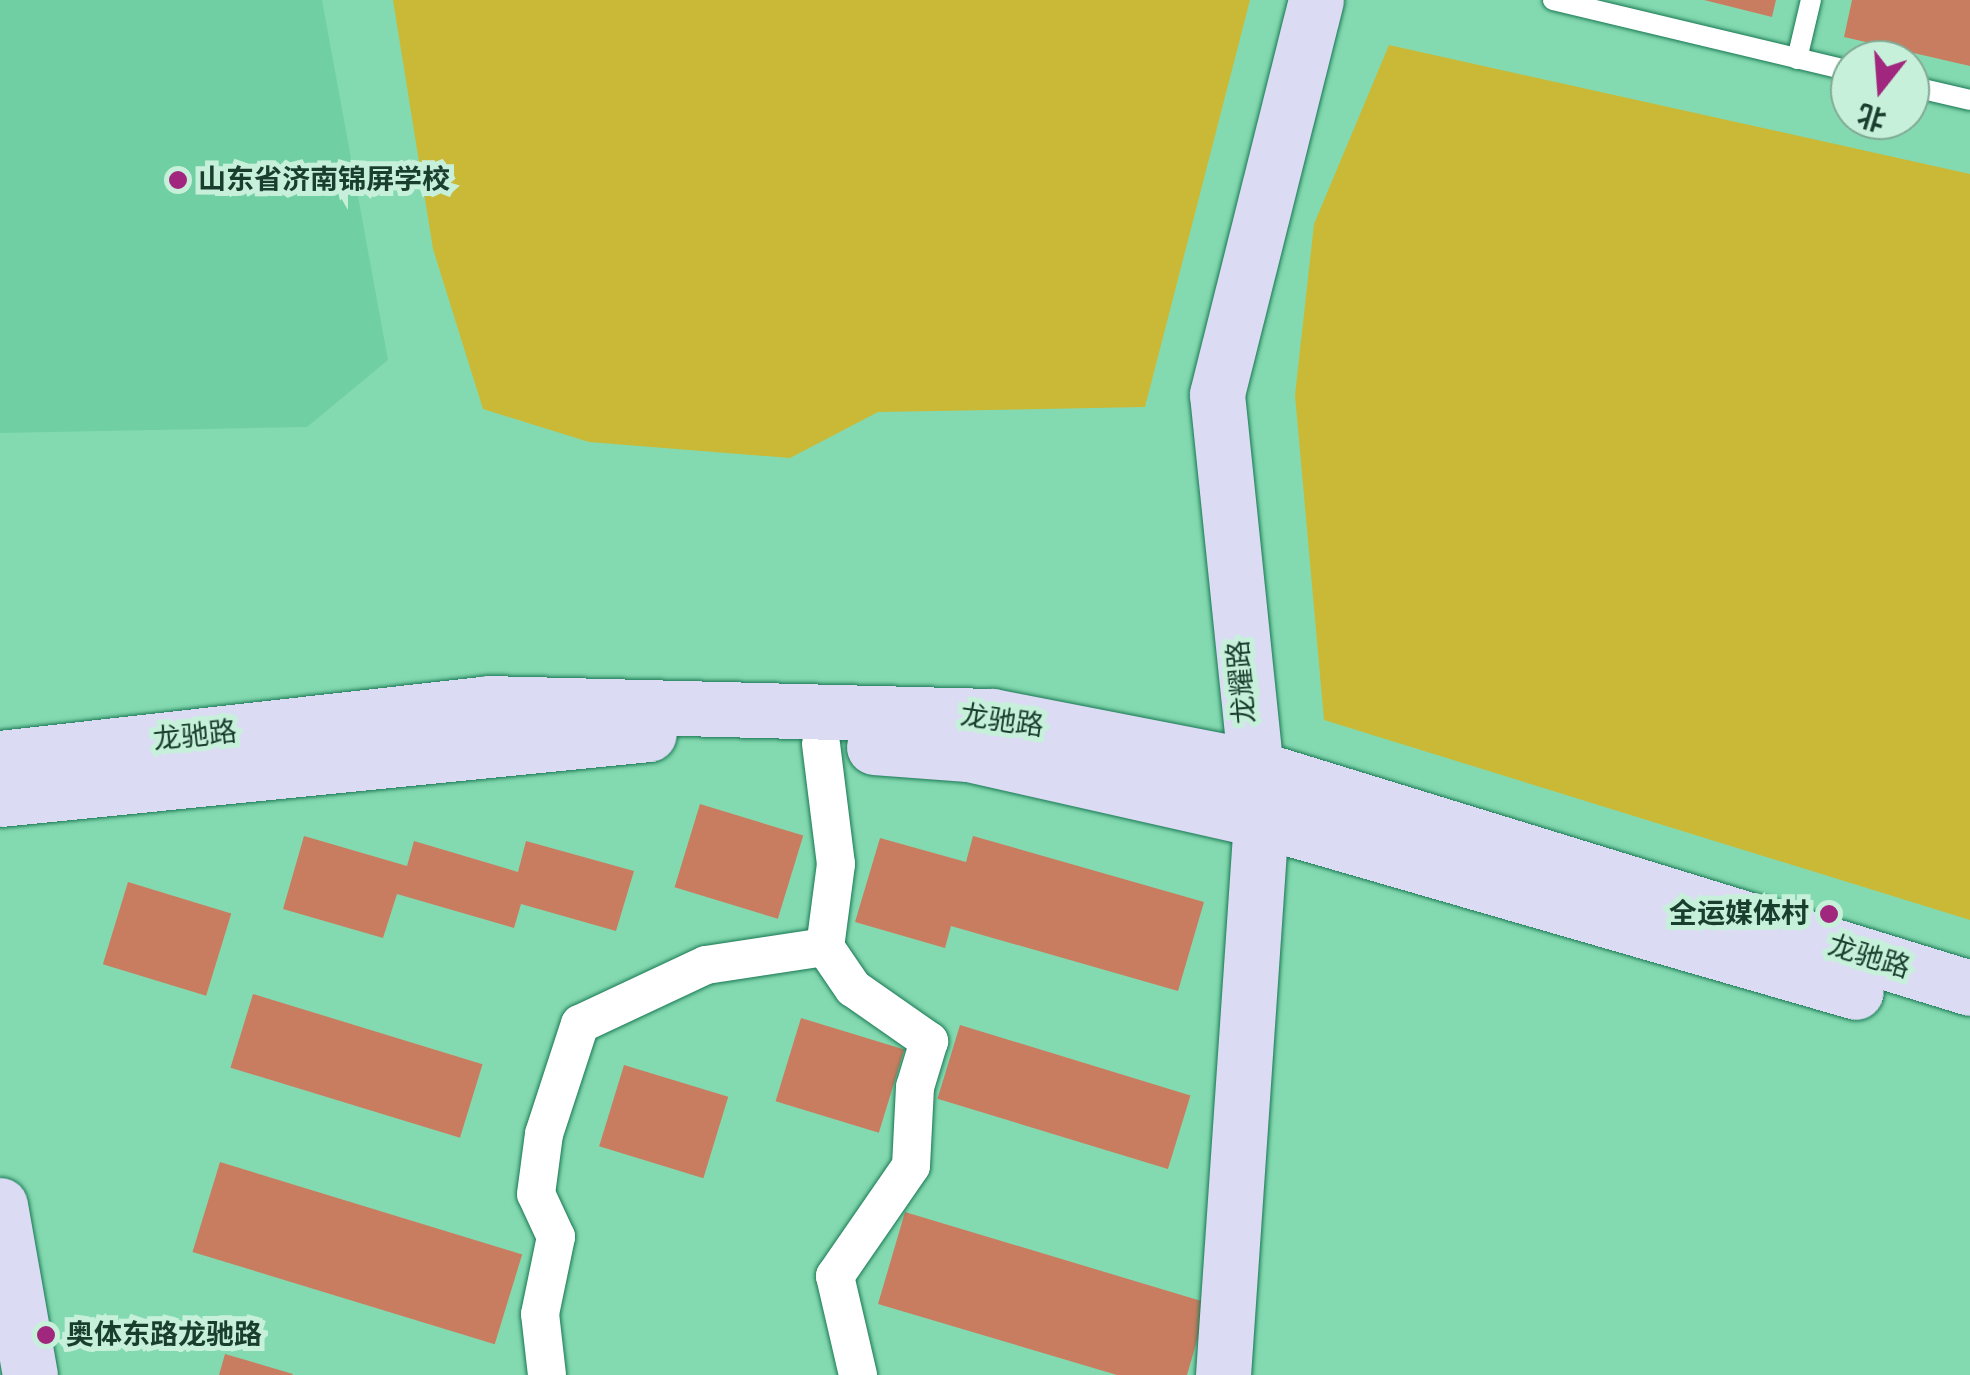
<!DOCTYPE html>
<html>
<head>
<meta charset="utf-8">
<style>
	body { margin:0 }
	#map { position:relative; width:1970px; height:1375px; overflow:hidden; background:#84dab0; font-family:Raleway,"Noto Sans SC",sans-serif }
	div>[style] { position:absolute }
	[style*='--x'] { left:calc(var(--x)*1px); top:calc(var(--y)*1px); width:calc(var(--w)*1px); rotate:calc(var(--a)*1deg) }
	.built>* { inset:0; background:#70d0a3 }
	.green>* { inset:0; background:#c9b937 }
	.building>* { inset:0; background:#c97d60; transform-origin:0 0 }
	.roads { filter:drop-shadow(0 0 2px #1a7854) drop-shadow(0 0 2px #1a7854) }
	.lane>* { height:20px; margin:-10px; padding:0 10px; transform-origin:10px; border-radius:10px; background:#fff }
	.street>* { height:38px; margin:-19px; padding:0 19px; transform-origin:19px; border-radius:19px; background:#fff }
	.secondary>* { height:55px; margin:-27.5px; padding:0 27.5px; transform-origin:27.5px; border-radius:27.5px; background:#dbdbf4 }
	.dots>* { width:28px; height:28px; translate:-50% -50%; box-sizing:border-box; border:5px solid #c7f0db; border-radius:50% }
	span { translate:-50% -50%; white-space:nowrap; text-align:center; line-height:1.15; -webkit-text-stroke:10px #c7f0db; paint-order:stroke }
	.poi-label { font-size:28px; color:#193e2d; font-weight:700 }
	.left { translate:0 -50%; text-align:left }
	.right { translate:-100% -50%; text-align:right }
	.street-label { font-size:28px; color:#193e2d }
	.north { position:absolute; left:1830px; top:40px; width:100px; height:100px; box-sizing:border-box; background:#c7f0db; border:2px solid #81a995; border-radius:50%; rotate:197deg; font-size:28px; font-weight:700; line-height:40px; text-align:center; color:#193e2d }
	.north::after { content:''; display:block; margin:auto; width:35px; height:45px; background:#a0277d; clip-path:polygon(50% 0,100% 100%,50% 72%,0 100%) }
</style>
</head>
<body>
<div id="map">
	<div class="built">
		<div style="clip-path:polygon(0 0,322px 0,388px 360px,307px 427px,0 433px)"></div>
	</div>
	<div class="green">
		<div style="clip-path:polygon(393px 0,1250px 0,1145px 407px,878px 412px,790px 458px,589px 442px,483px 409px,433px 249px)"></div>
		<div style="clip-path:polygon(1389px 45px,1970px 174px,1970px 920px,1324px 720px,1295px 395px,1314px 224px)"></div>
	</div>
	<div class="building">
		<div style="clip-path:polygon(1704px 0,1776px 0,1772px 17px)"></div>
		<div style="clip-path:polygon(1852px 0,1970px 0,1970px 66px,1844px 37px)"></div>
		<div style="left:700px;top:804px;width:108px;height:87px;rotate:17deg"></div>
		<div style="clip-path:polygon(304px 836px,407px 866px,414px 841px,518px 872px,526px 841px,634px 871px,616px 931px,521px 904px,514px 928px,397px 894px,383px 938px,283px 909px)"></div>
		<div style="clip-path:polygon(973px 836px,1204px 902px,1178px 991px,951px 926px,945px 948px,855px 922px,880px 838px,966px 862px)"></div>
		<div style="left:128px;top:882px;width:108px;height:86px;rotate:17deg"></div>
		<div style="left:253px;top:994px;width:240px;height:77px;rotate:17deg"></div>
		<div style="left:801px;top:1018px;width:108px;height:87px;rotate:17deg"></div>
		<div style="left:960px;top:1025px;width:241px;height:77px;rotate:17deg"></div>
		<div style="left:624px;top:1065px;width:109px;height:85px;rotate:17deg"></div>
		<div style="left:220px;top:1162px;width:316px;height:94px;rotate:17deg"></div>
		<div style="clip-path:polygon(905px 1212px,1208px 1303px,1187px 1375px,1117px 1375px,878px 1304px)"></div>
		<div style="clip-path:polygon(225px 1354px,293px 1374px,292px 1375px,219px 1375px)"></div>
	</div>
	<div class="roads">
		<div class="lane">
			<div style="--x:1553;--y:0;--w:305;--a:13.4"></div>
			<div style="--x:1797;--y:59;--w:61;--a:-76.7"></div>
			<div style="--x:1910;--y:86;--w:62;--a:13.1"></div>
		</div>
		<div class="street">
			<div style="--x:821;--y:744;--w:121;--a:82.9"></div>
			<div style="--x:836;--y:864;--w:84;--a:97.5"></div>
			<div style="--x:825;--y:947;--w:50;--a:55.7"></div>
			<div style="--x:853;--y:988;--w:93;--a:34.9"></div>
			<div style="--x:929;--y:1041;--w:48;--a:106.9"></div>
			<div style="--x:915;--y:1087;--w:79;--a:92.9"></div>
			<div style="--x:911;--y:1166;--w:134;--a:124.6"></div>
			<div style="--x:835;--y:1276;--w:102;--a:76.9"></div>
			<div style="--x:547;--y:1375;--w:61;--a:-96.5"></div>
			<div style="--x:540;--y:1314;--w:79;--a:-78.3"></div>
			<div style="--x:556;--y:1237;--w:47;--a:-114.9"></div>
			<div style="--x:536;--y:1194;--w:61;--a:-82.4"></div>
			<div style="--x:544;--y:1134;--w:116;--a:-71.9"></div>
			<div style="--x:580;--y:1024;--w:139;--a:-25.1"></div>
			<div style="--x:706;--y:965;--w:120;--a:-8.6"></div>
		</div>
		<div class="secondary">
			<div style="--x:874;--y:747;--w:94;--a:4.3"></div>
			<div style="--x:968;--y:754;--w:300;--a:12.7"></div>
			<div style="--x:1261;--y:820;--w:619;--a:16.12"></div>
			<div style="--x:0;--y:758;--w:491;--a:-6.4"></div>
			<div style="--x:488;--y:703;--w:504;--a:1.48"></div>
			<div style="--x:992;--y:716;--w:262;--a:11"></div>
			<div style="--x:1249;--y:766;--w:754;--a:17.11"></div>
			<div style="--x:0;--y:799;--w:652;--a:-5.72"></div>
			<div style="--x:0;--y:1205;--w:173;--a:80"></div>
			<div style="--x:1223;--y:1375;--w:556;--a:-86.08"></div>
			<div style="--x:1261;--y:820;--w:428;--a:-95.9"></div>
			<div style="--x:1217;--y:394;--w:406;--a:-75.9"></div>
		</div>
	</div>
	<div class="dots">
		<div style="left:178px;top:180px;background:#a0277d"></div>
		<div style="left:1829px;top:914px;background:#a0277d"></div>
		<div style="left:46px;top:1335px;background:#a0277d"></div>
	</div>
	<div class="poi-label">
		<span class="left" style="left:198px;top:180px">山东省济南锦屏学校</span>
		<span class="right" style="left:1809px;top:914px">全运媒体村</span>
		<span class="left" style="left:66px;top:1335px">奥体东路龙驰路</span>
	</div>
	<div class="street-label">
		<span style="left:1242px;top:682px;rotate:-95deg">龙耀路</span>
		<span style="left:1002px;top:721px;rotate:8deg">龙驰路</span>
		<span style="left:195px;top:736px;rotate:-6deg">龙驰路</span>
		<span style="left:1869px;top:957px;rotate:17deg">龙驰路</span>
	</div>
	<div class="north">北</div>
</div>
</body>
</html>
